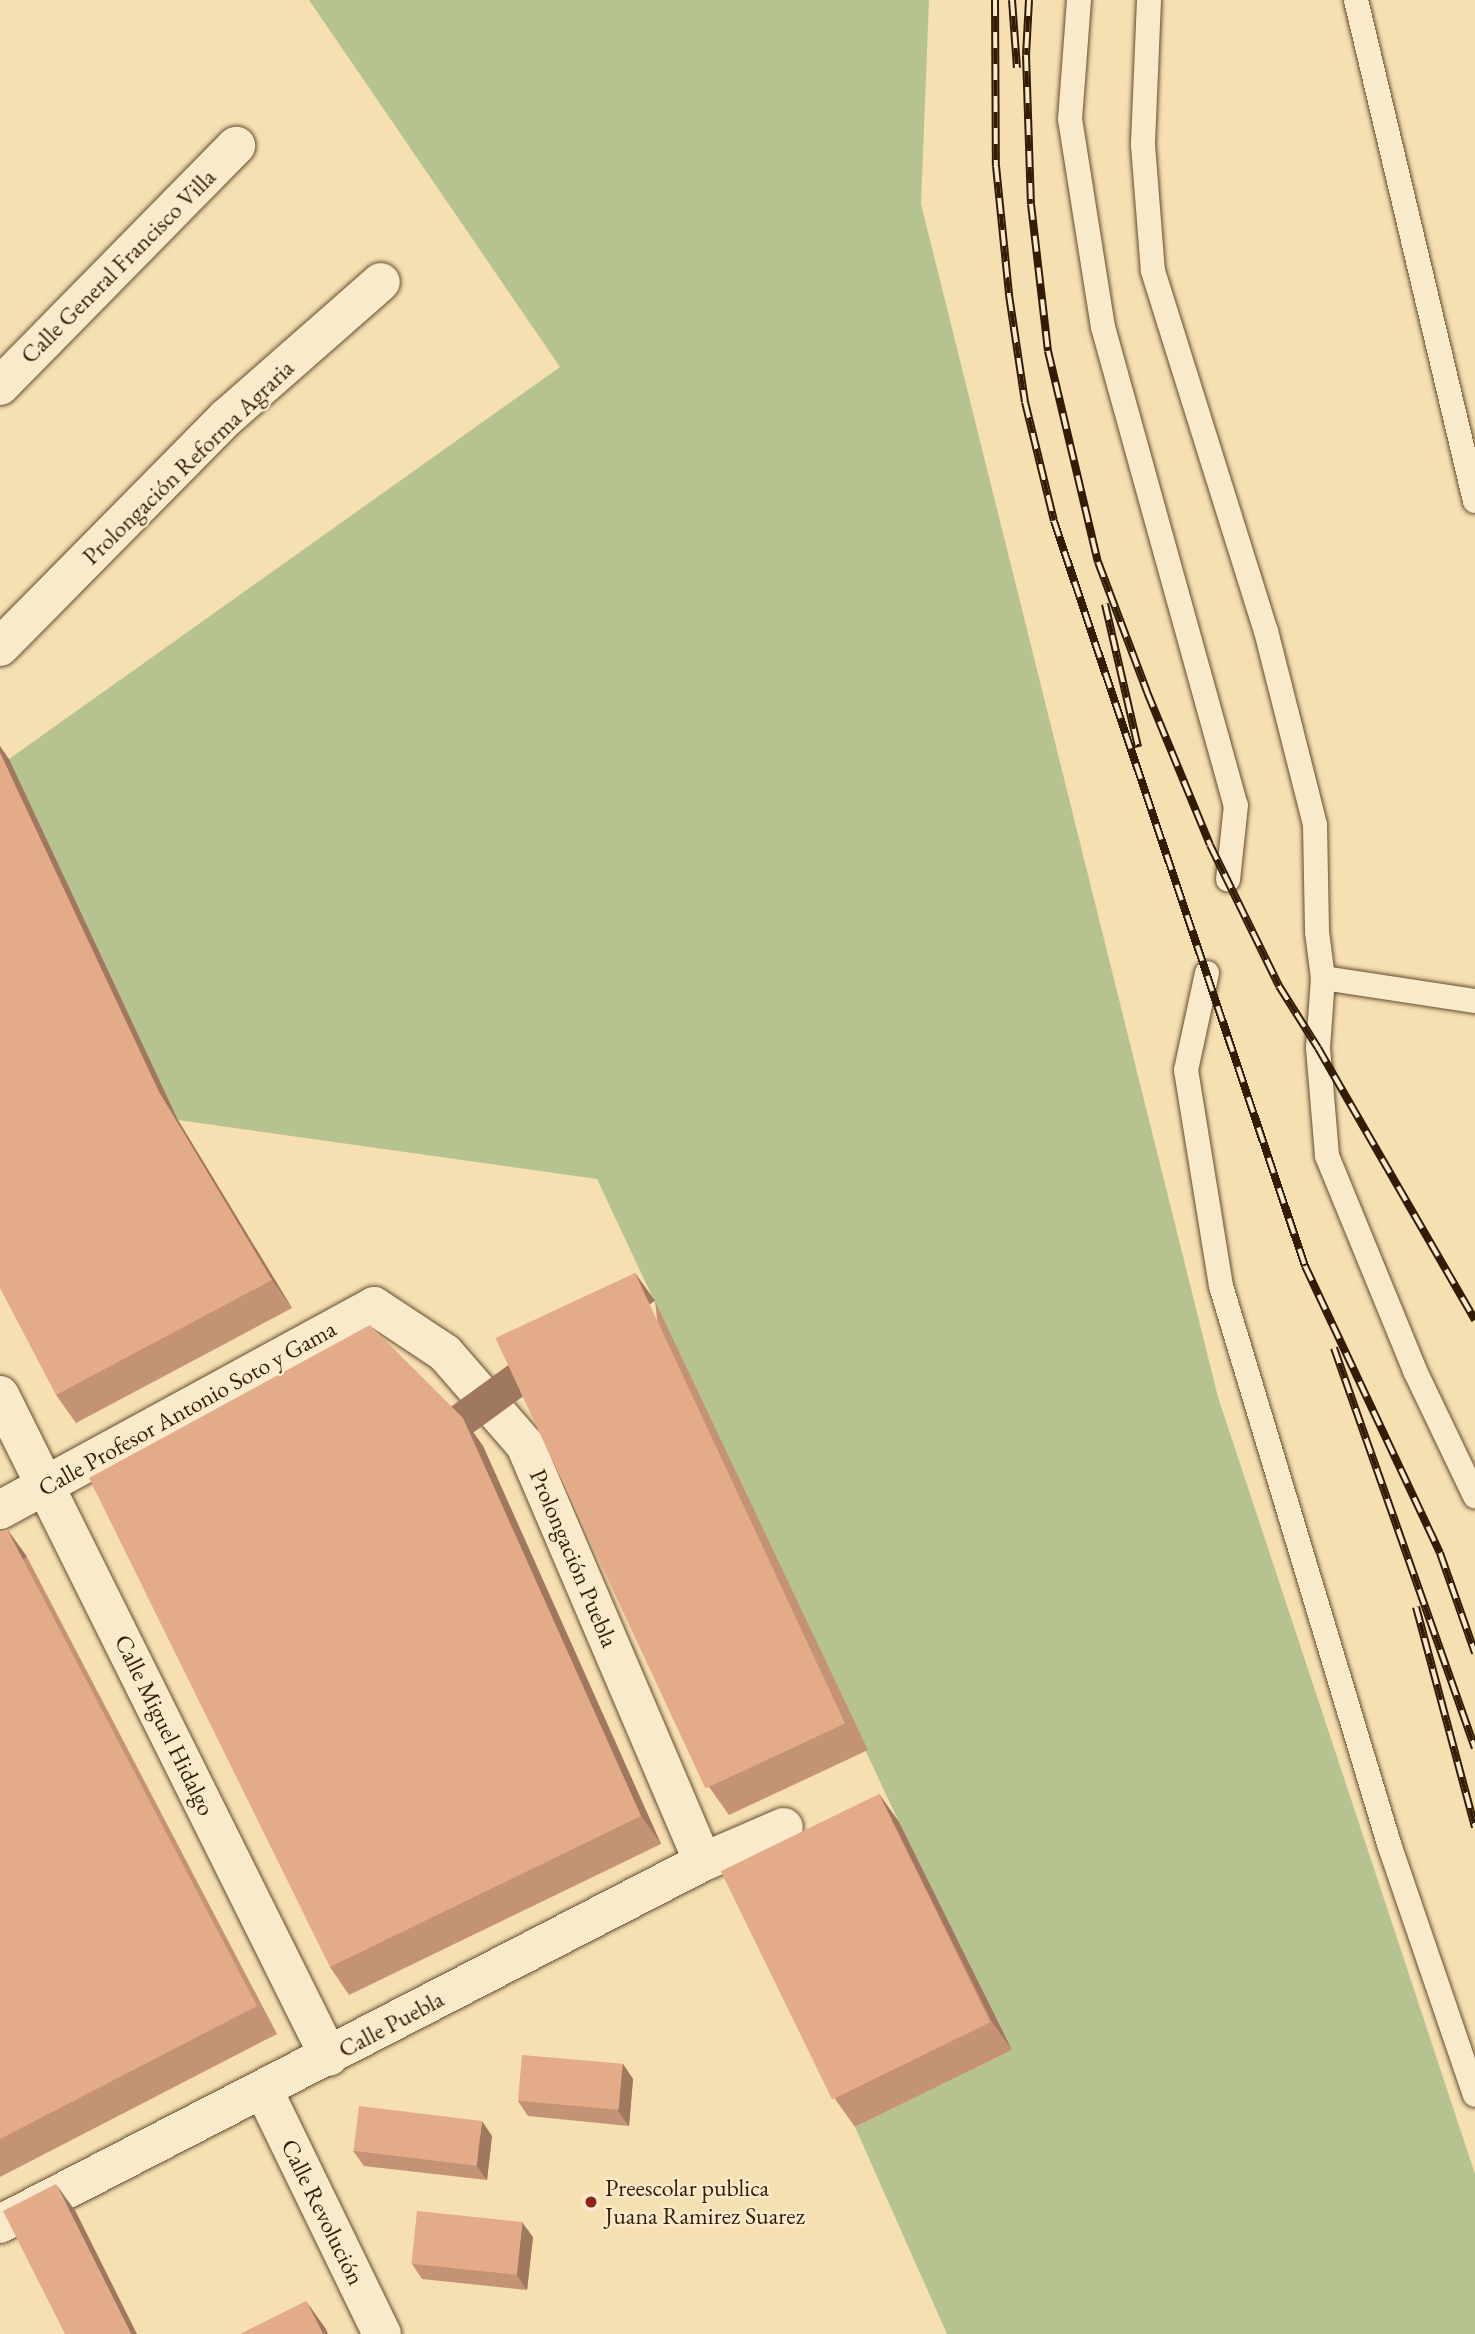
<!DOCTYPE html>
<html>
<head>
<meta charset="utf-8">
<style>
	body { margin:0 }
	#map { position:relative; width:1475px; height:2334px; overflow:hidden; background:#f6dfb1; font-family:"EB Garamond",serif }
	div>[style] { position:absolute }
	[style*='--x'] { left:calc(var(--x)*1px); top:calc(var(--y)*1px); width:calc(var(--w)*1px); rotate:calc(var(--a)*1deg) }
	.green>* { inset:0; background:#b6c391 }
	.roads { filter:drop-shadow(0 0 2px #644d30) drop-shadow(0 0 2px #644d30) }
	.lane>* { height:24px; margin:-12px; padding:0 12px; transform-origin:12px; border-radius:12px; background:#f9eacc }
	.street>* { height:38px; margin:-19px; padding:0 19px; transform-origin:19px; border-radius:19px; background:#f9eacc }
	.rail>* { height:8px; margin-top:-4px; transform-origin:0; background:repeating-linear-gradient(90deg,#f9eacc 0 16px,#331c05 0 32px); box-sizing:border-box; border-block:2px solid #331c05 }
	.wall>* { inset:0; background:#c49375 }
	.shaded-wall>* { inset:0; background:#a0785f; transform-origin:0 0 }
	.building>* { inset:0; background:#e4ab88; transform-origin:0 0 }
	.dots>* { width:19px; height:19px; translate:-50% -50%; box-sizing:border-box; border:4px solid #f9eacc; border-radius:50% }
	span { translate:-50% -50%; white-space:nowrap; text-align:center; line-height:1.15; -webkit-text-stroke:5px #f9eacc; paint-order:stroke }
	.street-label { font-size:24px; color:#331c05 }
	.poi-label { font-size:24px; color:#331c05 }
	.left { translate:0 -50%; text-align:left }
</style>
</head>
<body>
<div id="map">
	<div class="green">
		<div style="clip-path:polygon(309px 0,929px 0,921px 204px,1218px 1397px,1475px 2174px,1475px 2334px,947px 2334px,855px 2127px,1012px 2050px,899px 1822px,597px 1179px,178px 1120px,9px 759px,560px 367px)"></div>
	</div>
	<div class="roads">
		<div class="lane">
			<div style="--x:1079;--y:0;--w:119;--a:94.3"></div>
			<div style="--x:1070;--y:119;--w:211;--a:81"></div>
			<div style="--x:1103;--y:327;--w:496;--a:74.5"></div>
			<div style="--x:1236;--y:805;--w:75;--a:96.1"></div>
			<div style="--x:1149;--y:0;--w:145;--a:92.4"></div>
			<div style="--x:1143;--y:145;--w:126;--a:85.5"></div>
			<div style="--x:1153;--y:271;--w:377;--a:72.6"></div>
			<div style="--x:1266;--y:631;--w:200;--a:75.8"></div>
			<div style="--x:1315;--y:825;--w:107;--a:88.9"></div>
			<div style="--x:1317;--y:932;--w:46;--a:82.6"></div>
			<div style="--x:1323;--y:978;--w:70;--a:94.1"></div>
			<div style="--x:1318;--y:1048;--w:108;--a:85.2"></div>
			<div style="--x:1327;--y:1156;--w:232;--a:67.7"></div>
			<div style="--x:1415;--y:1371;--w:139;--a:64.4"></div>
			<div style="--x:1356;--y:0;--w:515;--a:76.64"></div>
			<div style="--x:1207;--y:973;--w:99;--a:102.2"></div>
			<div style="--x:1186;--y:1070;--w:219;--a:80.8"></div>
			<div style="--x:1221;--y:1286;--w:583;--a:73.24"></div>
			<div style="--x:1389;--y:1844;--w:265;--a:71.1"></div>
			<div style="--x:1323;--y:978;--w:154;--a:8.6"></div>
		</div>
		<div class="street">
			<div style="--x:0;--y:386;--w:337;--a:-45.5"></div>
			<div style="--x:0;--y:647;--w:322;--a:-45.4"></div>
			<div style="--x:226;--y:418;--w:206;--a:-41.3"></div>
			<div style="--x:0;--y:1395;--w:739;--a:63.57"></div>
			<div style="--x:0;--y:1510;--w:426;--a:-28.6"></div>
			<div style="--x:374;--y:1306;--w:85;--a:33.5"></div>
			<div style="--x:445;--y:1353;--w:122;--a:49"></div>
			<div style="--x:525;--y:1445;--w:453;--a:66.9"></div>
			<div style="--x:264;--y:2091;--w:270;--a:64.1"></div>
			<div style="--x:0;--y:2224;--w:791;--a:-27.25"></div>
			<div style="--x:703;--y:1862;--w:88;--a:-23.4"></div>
		</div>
	</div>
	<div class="rail">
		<div style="--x:995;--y:0;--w:166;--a:89.7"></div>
		<div style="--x:996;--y:166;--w:130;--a:84.2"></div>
		<div style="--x:1009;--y:295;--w:108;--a:81.5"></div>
		<div style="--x:1025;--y:402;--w:122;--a:76.3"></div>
		<div style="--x:1054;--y:521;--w:786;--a:71.38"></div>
		<div style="--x:1305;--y:1266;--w:317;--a:64.8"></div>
		<div style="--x:1440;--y:1553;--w:106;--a:70.7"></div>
		<div style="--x:1012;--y:0;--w:68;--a:85.8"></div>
		<div style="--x:1029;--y:0;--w:55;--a:93.1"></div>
		<div style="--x:1026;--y:55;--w:149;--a:88.1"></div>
		<div style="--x:1031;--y:204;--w:148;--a:83.4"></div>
		<div style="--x:1048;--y:351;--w:217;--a:76.7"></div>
		<div style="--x:1098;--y:562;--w:139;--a:69.3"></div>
		<div style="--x:1147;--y:692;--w:165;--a:67.6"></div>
		<div style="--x:1210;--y:845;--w:157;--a:63.9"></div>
		<div style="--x:1279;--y:986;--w:73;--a:57.8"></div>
		<div style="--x:1318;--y:1048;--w:314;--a:60"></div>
		<div style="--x:1105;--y:604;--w:147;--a:77"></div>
		<div style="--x:1334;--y:1348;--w:424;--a:70.6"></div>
		<div style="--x:1416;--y:1607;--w:228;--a:75"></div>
	</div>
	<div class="wall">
		<div style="clip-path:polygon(9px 759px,178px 1120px,292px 1308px,76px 1423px,56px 1395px)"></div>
		<div style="clip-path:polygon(655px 1301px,868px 1750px,729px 1815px,709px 1787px)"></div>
		<div style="clip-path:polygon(463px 1418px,483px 1446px,661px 1844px,349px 1995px,330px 1967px)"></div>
		<div style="clip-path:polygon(0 1532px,27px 1557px,277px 2034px,0 2177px)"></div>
		<div style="clip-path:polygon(879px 1794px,899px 1822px,1012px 2050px,855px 2127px,835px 2099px)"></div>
		<div style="clip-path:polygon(623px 2064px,633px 2079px,629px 2126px,528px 2116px,518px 2101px)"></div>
		<div style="clip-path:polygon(492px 2136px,487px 2180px,364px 2166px,353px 2151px)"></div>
		<div style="clip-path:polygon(533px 2237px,527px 2290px,422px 2279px,412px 2264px)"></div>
	</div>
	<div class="shaded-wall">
		<div style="clip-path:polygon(0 746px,9px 759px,178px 1120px,292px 1308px,272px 1280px,159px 1092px,0 753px)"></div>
		<div style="left:635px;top:1273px;width:34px;height:497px;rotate:54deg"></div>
		<div style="clip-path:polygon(463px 1418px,483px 1446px,661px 1844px,641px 1816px)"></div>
		<div style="left:7px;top:1529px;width:34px;height:539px;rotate:54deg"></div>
		<div style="clip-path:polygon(879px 1794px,899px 1822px,1012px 2050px,992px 2022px)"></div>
		<div style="clip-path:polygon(623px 2064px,633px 2079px,629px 2126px,618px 2111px)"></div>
		<div style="clip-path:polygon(482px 2121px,492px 2136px,487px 2180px,476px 2165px)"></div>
		<div style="clip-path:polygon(56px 2184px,76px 2212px,137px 2334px,131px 2334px)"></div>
		<div style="clip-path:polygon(522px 2222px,533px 2237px,527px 2290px,517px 2275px)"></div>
		<div style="clip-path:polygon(306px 2301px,326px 2329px,328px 2334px,323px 2334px)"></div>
	</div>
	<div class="building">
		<div style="clip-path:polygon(0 753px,159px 1092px,272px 1280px,56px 1395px,0 1288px)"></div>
		<div style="left:635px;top:1273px;width:497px;height:154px;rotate:65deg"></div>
		<div style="clip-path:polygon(370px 1325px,463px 1418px,641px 1816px,330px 1967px,89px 1478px)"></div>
		<div style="clip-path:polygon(7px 1529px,257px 2006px,0 2139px,0 1532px)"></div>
		<div style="left:879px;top:1794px;width:254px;height:176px;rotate:64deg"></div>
		<div style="left:522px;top:2055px;width:101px;height:46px;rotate:5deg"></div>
		<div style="left:359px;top:2106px;width:124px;height:45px;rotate:7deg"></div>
		<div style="clip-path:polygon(56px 2184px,131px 2334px,65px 2334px,3px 2211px)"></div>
		<div style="left:417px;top:2211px;width:106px;height:53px;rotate:6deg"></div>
		<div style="clip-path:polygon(306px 2301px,323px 2334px,240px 2334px)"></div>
	</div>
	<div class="dots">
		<div style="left:591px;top:2202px;background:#8f2418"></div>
	</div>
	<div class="street-label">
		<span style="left:118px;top:266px;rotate:-45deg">Calle General Francisco Villa</span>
		<span style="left:188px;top:462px;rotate:-44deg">Prolongación Reforma Agraria</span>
		<span style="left:187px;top:1408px;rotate:-29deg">Calle Profesor Antonio Soto y Gama</span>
		<span style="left:574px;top:1558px;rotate:67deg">Prolongación Puebla</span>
		<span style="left:165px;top:1725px;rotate:64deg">Calle Miguel Hidalgo</span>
		<span style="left:391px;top:2024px;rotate:-28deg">Calle Puebla</span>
		<span style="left:323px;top:2212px;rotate:64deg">Calle Revolución</span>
	</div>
	<div class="poi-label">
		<span class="left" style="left:605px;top:2202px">Preescolar publica<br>Juana Ramirez Suarez</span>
	</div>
</div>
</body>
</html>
